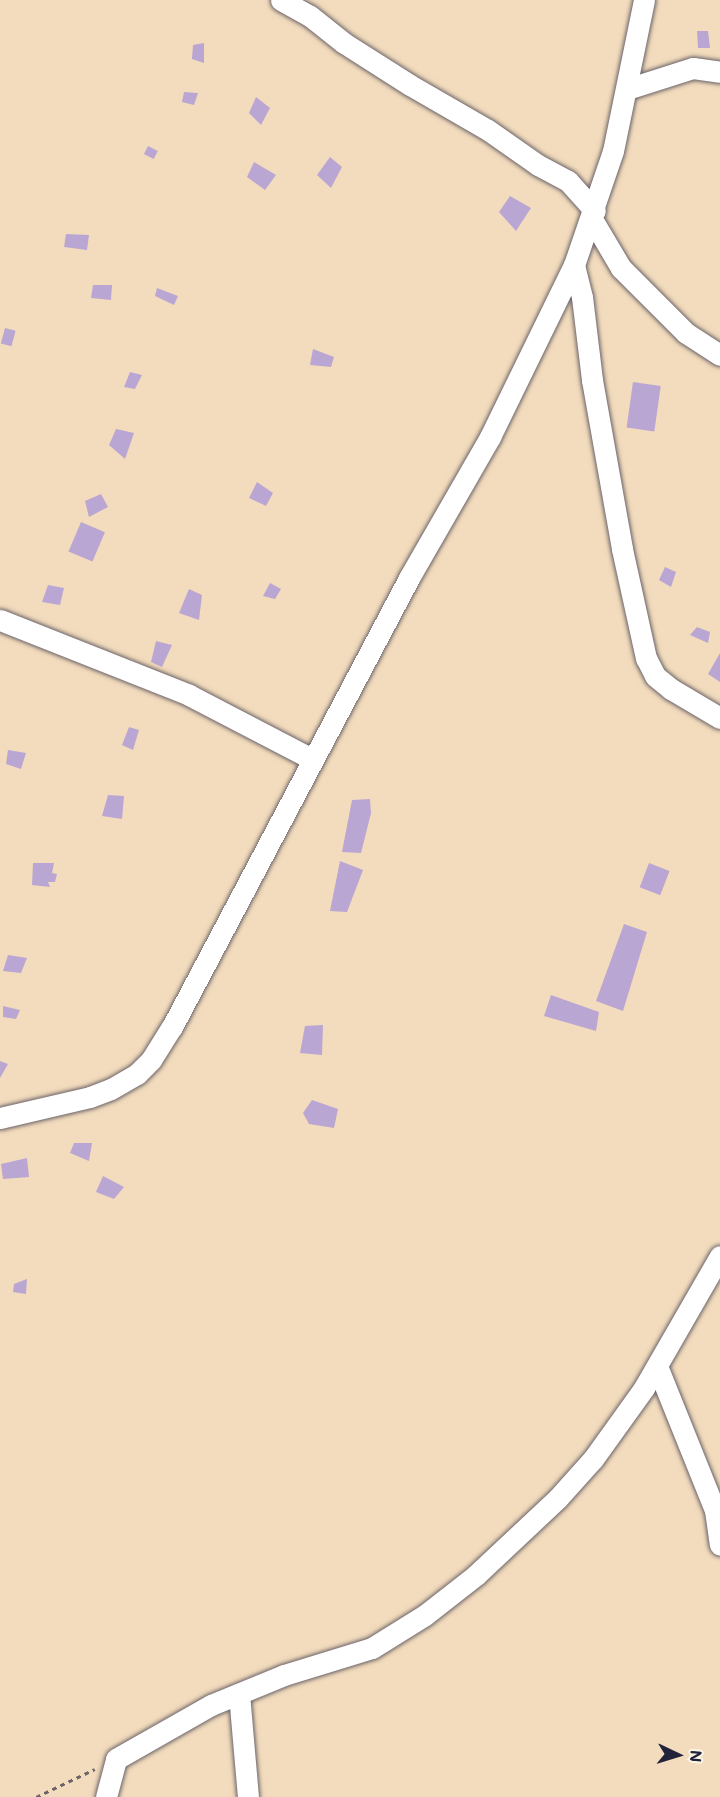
<!DOCTYPE html>
<html>
<head>
<meta charset="utf-8">
<style>
	body { margin:0 }
	#map { position:relative; width:720px; height:1797px; overflow:hidden; background:#f3dcbd; font-family:Mali,sans-serif }
	div>[style] { position:absolute }
	[style*='--x'] { left:calc(var(--x)*1px); top:calc(var(--y)*1px); width:calc(var(--w)*1px); rotate:calc(var(--a)*1deg) }
	.building>* { inset:0; background:#baa6d2; transform-origin:0 0 }
	.path>* { height:3px; margin-top:-1.5px; transform-origin:0; background:repeating-linear-gradient(90deg,#6b6368 0 4.5px,transparent 0 9px) }
	.roads { filter:drop-shadow(0 0 2px #6b6368) drop-shadow(0 0 2px #6b6368) }
	.minor>* { height:21px; margin:-10.5px; padding:0 10.5px; transform-origin:10.5px; border-radius:10.5px; background:#fff }
	span { translate:-50% -50%; white-space:nowrap; text-align:center; line-height:1.15; -webkit-text-stroke:4.5px #fcf5e5; paint-order:stroke }
	.north { position:absolute; left:648px; top:1725px; width:60px; height:60px; -webkit-text-stroke:4px #fcf5e5; paint-order:stroke; rotate:94deg; font-size:16px; font-weight:700; line-height:24px; text-align:center; color:#22223b }
	.north::after { content:''; display:block; margin:auto; width:21px; height:27px; background:#22223b; clip-path:polygon(50% 0,100% 100%,50% 72%,0 100%) }
</style>
</head>
<body>
<div id="map">
	<div class="building">
		<div style="clip-path:polygon(697px 31px,708px 31px,710px 48px,698px 48px)"></div>
		<div style="clip-path:polygon(204px 43px,204px 63px,192px 59px,193px 45px)"></div>
		<div style="clip-path:polygon(184px 92px,198px 93px,194px 105px,182px 102px)"></div>
		<div style="clip-path:polygon(256px 97px,270px 108px,261px 125px,249px 113px)"></div>
		<div style="left:148px;top:146px;width:11px;height:9px;rotate:27deg"></div>
		<div style="clip-path:polygon(330px 157px,342px 167px,331px 188px,317px 175px)"></div>
		<div style="clip-path:polygon(254px 162px,276px 175px,265px 190px,247px 177px)"></div>
		<div style="clip-path:polygon(510px 196px,531px 208px,516px 231px,499px 212px)"></div>
		<div style="clip-path:polygon(66px 234px,89px 235px,87px 250px,64px 247px)"></div>
		<div style="clip-path:polygon(93px 285px,112px 285px,111px 300px,91px 298px)"></div>
		<div style="clip-path:polygon(157px 288px,178px 296px,174px 305px,155px 296px)"></div>
		<div style="left:5px;top:328px;width:11px;height:16px;rotate:15deg"></div>
		<div style="clip-path:polygon(313px 349px,334px 357px,331px 367px,310px 365px)"></div>
		<div style="clip-path:polygon(130px 372px,142px 375px,135px 389px,124px 387px)"></div>
		<div style="left:633px;top:382px;width:28px;height:46px;rotate:8deg"></div>
		<div style="clip-path:polygon(116px 429px,134px 433px,125px 459px,109px 445px)"></div>
		<div style="clip-path:polygon(257px 482px,273px 493px,266px 506px,249px 498px)"></div>
		<div style="clip-path:polygon(101px 494px,108px 507px,89px 517px,85px 501px)"></div>
		<div style="left:81px;top:522px;width:26px;height:32px;rotate:23deg"></div>
		<div style="clip-path:polygon(665px 567px,676px 572px,671px 587px,659px 580px)"></div>
		<div style="clip-path:polygon(270px 583px,281px 589px,275px 599px,263px 596px)"></div>
		<div style="clip-path:polygon(48px 585px,64px 588px,60px 605px,42px 602px)"></div>
		<div style="clip-path:polygon(189px 589px,202px 595px,199px 620px,179px 613px)"></div>
		<div style="clip-path:polygon(697px 627px,710px 632px,708px 643px,690px 635px)"></div>
		<div style="clip-path:polygon(156px 641px,172px 645px,162px 667px,151px 662px)"></div>
		<div style="clip-path:polygon(720px 653px,720px 682px,708px 674px)"></div>
		<div style="clip-path:polygon(129px 727px,139px 730px,133px 750px,122px 745px)"></div>
		<div style="clip-path:polygon(8px 750px,26px 753px,21px 769px,6px 764px)"></div>
		<div style="clip-path:polygon(108px 795px,124px 796px,122px 819px,102px 816px)"></div>
		<div style="clip-path:polygon(370px 799px,371px 813px,361px 853px,342px 852px,352px 800px)"></div>
		<div style="clip-path:polygon(340px 861px,363px 870px,347px 912px,330px 911px)"></div>
		<div style="clip-path:polygon(33px 863px,54px 863px,52px 873px,57px 874px,55px 882px,48px 882px,50px 887px,32px 885px)"></div>
		<div style="left:649px;top:863px;width:22px;height:26px;rotate:21deg"></div>
		<div style="clip-path:polygon(624px 924px,647px 932px,623px 1011px,596px 1001px)"></div>
		<div style="clip-path:polygon(8px 955px,27px 958px,21px 973px,3px 971px)"></div>
		<div style="clip-path:polygon(551px 995px,599px 1012px,596px 1031px,544px 1016px)"></div>
		<div style="clip-path:polygon(3px 1006px,20px 1010px,16px 1019px,3px 1017px)"></div>
		<div style="clip-path:polygon(323px 1025px,322px 1055px,300px 1053px,305px 1026px)"></div>
		<div style="clip-path:polygon(0 1061px,8px 1064px,0 1078px)"></div>
		<div style="clip-path:polygon(312px 1100px,338px 1109px,334px 1128px,309px 1124px,303px 1113px)"></div>
		<div style="clip-path:polygon(74px 1143px,92px 1143px,89px 1161px,70px 1153px)"></div>
		<div style="clip-path:polygon(27px 1158px,29px 1177px,3px 1179px,1px 1164px)"></div>
		<div style="clip-path:polygon(103px 1176px,124px 1187px,114px 1199px,96px 1192px)"></div>
		<div style="clip-path:polygon(27px 1279px,26px 1294px,13px 1292px,14px 1284px)"></div>
	</div>
	<div class="path">
		<div style="--x:36;--y:1797;--w:65;--a:-25.4"></div>
	</div>
	<div class="roads">
		<div class="minor">
			<div style="--x:281;--y:0;--w:33;--a:29"></div>
			<div style="--x:310;--y:16;--w:43;--a:38.5"></div>
			<div style="--x:344;--y:43;--w:78;--a:32.5"></div>
			<div style="--x:410;--y:85;--w:90;--a:30"></div>
			<div style="--x:488;--y:130;--w:61;--a:35"></div>
			<div style="--x:538;--y:165;--w:34;--a:28"></div>
			<div style="--x:568;--y:181;--w:40;--a:48"></div>
			<div style="--x:627;--y:89;--w:69;--a:-17.7"></div>
			<div style="--x:693;--y:68;--w:27;--a:8"></div>
			<div style="--x:592;--y:219;--w:57;--a:59.4"></div>
			<div style="--x:621;--y:268;--w:92;--a:45"></div>
			<div style="--x:686;--y:333;--w:40;--a:32.9"></div>
			<div style="--x:574;--y:265;--w:33;--a:76"></div>
			<div style="--x:582;--y:297;--w:84;--a:83.1"></div>
			<div style="--x:592;--y:380;--w:172;--a:79.9"></div>
			<div style="--x:622;--y:549;--w:112;--a:77.6"></div>
			<div style="--x:646;--y:658;--w:20;--a:63"></div>
			<div style="--x:655;--y:676;--w:21;--a:39"></div>
			<div style="--x:671;--y:689;--w:57;--a:30.6"></div>
			<div style="--x:0;--y:620;--w:203;--a:21.6"></div>
			<div style="--x:189;--y:695;--w:139;--a:27.5"></div>
			<div style="--x:0;--y:1118;--w:92;--a:-13.1"></div>
			<div style="--x:90;--y:1097;--w:22;--a:-21"></div>
			<div style="--x:111;--y:1089;--w:30;--a:-30"></div>
			<div style="--x:137;--y:1074;--w:20;--a:-45"></div>
			<div style="--x:151;--y:1060;--w:39;--a:-58"></div>
			<div style="--x:172;--y:1027;--w:508;--a:-62.17"></div>
			<div style="--x:409;--y:578;--w:163;--a:-60.1"></div>
			<div style="--x:490;--y:437;--w:191;--a:-64"></div>
			<div style="--x:574;--y:265;--w:120;--a:-71.1"></div>
			<div style="--x:613;--y:151;--w:154;--a:-78.4"></div>
			<div style="--x:657;--y:1366;--w:155;--a:68.1"></div>
			<div style="--x:715;--y:1510;--w:35;--a:82"></div>
			<div style="--x:239;--y:1694;--w:103;--a:85"></div>
			<div style="--x:106;--y:1797;--w:39;--a:-75"></div>
			<div style="--x:116;--y:1759;--w:109;--a:-29.6"></div>
			<div style="--x:211;--y:1705;--w:79;--a:-22.3"></div>
			<div style="--x:284;--y:1675;--w:92;--a:-17.1"></div>
			<div style="--x:372;--y:1648;--w:62;--a:-31.9"></div>
			<div style="--x:425;--y:1615;--w:65;--a:-38.1"></div>
			<div style="--x:476;--y:1575;--w:112;--a:-43.2"></div>
			<div style="--x:558;--y:1498;--w:52;--a:-48.1"></div>
			<div style="--x:593;--y:1459;--w:87;--a:-54.3"></div>
			<div style="--x:644;--y:1388;--w:152;--a:-60.1"></div>
		</div>
	</div>
	<div class="north">N</div>
</div>
</body>
</html>
